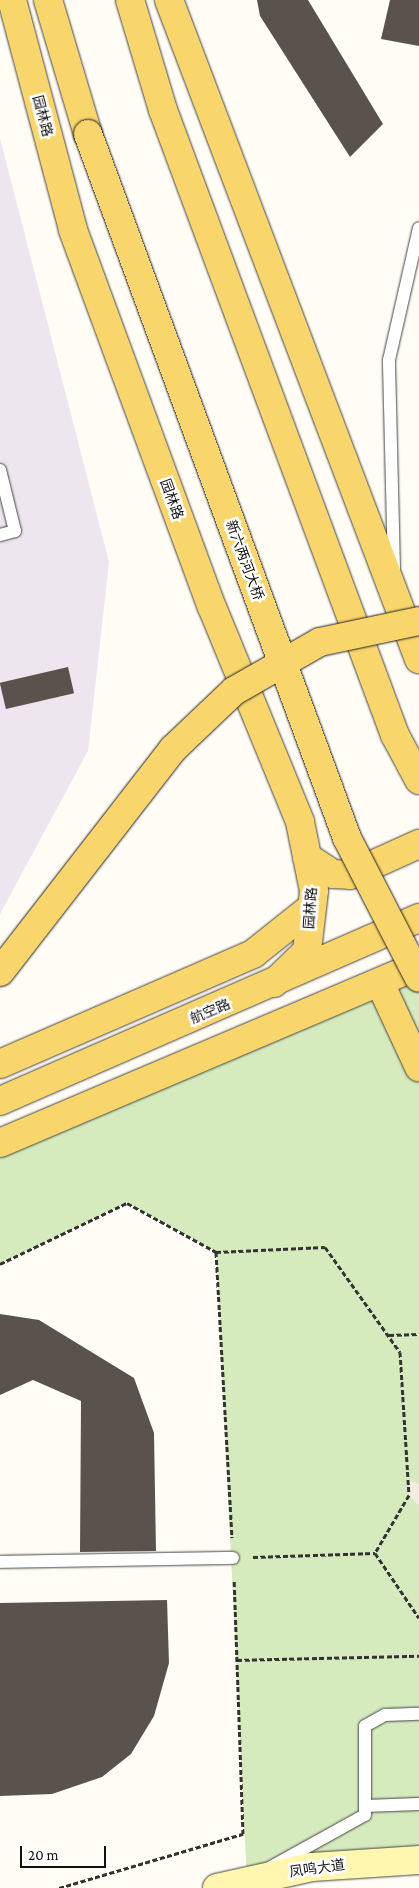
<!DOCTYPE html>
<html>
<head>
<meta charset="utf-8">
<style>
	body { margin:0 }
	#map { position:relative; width:419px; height:1888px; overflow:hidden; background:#fffdf5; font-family:"Crimson Pro","Noto Sans SC",serif }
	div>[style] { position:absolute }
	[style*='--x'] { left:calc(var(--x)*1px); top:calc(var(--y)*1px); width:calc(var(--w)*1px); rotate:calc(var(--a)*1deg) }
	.industrial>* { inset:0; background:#eee6ef }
	.green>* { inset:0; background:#d5ebbd }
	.plaza>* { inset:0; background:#f1ede2 }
	.building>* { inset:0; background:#5a524d; transform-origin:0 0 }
	.path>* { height:3px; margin-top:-1.5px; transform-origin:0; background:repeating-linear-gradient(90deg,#333 0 5px,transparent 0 7.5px) }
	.roads { filter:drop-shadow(0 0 1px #444) drop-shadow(0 0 1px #444) }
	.lane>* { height:12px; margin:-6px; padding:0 6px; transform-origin:6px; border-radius:6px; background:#fff }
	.secondary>* { height:28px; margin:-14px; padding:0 14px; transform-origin:14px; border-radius:14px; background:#fff6b0 }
	.primary>* { height:28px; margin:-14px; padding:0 14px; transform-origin:14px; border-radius:14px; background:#f9d66b }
	.bridges { filter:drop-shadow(0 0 1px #222) drop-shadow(0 0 1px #222) }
	.primary-bridge>* { height:28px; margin:-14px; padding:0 14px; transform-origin:14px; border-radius:14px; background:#f9d66b }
	span { translate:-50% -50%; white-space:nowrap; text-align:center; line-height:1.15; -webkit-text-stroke:5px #fff; paint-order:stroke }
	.street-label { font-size:14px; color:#111 }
	.scale { position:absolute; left:20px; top:1846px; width:86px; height:22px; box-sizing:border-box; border:2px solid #111; border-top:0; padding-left:6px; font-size:15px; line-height:18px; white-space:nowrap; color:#111; -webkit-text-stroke:4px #fff; paint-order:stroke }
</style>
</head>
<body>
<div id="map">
	<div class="industrial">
		<div style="clip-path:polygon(0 138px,109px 562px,88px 751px,0 914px)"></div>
	</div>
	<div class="green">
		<div style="clip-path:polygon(419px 965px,419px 1860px,247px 1880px,216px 1252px,127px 1203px,0 1264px,0 1144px)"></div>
	</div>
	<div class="plaza">
		<div style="clip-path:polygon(408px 1480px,419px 1484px,419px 1506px,409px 1495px)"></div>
	</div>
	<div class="building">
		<div style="clip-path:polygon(257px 0,308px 0,383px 124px,350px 157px,260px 16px)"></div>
		<div style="clip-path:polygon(390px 0,419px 0,419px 46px,381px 39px)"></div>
		<div style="left:68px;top:667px;width:27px;height:70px;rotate:77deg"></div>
		<div style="clip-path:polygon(0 1314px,39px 1320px,134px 1378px,154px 1433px,156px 1551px,80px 1552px,81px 1401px,33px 1380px,0 1395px)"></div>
		<div style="clip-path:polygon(167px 1600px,169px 1663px,154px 1716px,131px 1754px,102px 1777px,52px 1794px,0 1796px,0 1603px)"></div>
	</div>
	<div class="path">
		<div style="--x:216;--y:1252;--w:109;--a:-2.6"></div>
		<div style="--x:325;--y:1247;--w:129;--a:54.5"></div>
		<div style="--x:400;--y:1352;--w:143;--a:86.4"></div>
		<div style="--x:409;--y:1495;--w:67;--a:120.4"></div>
		<div style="--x:0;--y:1264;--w:141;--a:-25.7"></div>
		<div style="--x:127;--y:1203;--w:102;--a:28.8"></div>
		<div style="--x:216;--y:1252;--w:286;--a:86.8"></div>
		<div style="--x:389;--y:1335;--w:30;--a:-2"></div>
		<div style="--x:253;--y:1557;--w:122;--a:-1.9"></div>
		<div style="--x:375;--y:1553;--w:78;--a:55.9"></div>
		<div style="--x:237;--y:1660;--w:182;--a:-1.3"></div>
		<div style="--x:59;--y:1888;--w:192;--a:-16.4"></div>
		<div style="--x:243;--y:1834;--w:254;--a:-92"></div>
	</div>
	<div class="roads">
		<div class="lane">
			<div style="--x:0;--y:470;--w:63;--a:76.2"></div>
			<div style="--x:15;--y:531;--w:16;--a:165"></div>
			<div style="--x:394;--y:569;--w:209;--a:-91.4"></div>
			<div style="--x:389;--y:360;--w:135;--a:-77.2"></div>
			<div style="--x:0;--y:1562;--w:233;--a:-1"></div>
			<div style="--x:365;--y:1806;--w:54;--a:-2.1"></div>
			<div style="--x:271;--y:1867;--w:107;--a:-29"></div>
			<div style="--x:365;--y:1815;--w:89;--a:-90"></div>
			<div style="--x:365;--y:1726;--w:23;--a:-29"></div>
			<div style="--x:385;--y:1715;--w:34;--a:-2"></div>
		</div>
		<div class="secondary">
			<div style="--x:217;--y:1888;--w:97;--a:-12.5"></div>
			<div style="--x:312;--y:1867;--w:107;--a:-3.7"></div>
		</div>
		<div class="primary">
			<div style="--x:12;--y:0;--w:238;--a:75.1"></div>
			<div style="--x:73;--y:230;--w:402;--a:69.8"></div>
			<div style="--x:212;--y:607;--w:232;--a:67.7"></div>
			<div style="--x:300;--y:822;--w:70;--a:78.5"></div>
			<div style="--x:314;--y:891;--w:60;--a:96.7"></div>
			<div style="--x:307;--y:951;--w:46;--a:135.9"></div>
			<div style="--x:48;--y:0;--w:140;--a:73.4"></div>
			<div style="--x:130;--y:0;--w:115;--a:73.3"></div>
			<div style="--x:163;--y:110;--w:667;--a:69.64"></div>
			<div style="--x:395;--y:735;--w:51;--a:61.9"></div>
			<div style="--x:169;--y:0;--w:705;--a:69.23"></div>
			<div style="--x:307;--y:857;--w:31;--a:33"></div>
			<div style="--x:333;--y:874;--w:17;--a:3"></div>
			<div style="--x:350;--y:875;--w:76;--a:-24.2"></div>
			<div style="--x:380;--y:983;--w:93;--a:65.1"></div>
			<div style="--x:0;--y:1064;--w:276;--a:-23.5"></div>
			<div style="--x:253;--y:954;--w:75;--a:-38.5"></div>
			<div style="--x:0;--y:1101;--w:457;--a:-23.6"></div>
			<div style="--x:0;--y:1143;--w:455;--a:-23"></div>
		</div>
	</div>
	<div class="bridges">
		<div class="primary-bridge">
			<div style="--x:88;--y:134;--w:750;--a:69.8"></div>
			<div style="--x:347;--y:838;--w:157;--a:62.8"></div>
			<div style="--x:0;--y:972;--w:282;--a:-52.2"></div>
			<div style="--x:173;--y:749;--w:84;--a:-43.6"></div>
			<div style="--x:234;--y:691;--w:99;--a:-29.7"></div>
			<div style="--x:320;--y:642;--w:101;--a:-12"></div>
		</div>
	</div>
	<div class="street-label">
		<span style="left:43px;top:116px;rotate:75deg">园林路</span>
		<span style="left:172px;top:499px;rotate:70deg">园林路</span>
		<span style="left:245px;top:560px;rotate:70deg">新六两河大桥</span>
		<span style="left:310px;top:908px;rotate:-86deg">园林路</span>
		<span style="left:210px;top:1011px;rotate:-23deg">航空路</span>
		<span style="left:317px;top:1868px;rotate:-8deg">凤鸣大道</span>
	</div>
	<div class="scale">20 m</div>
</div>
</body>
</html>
